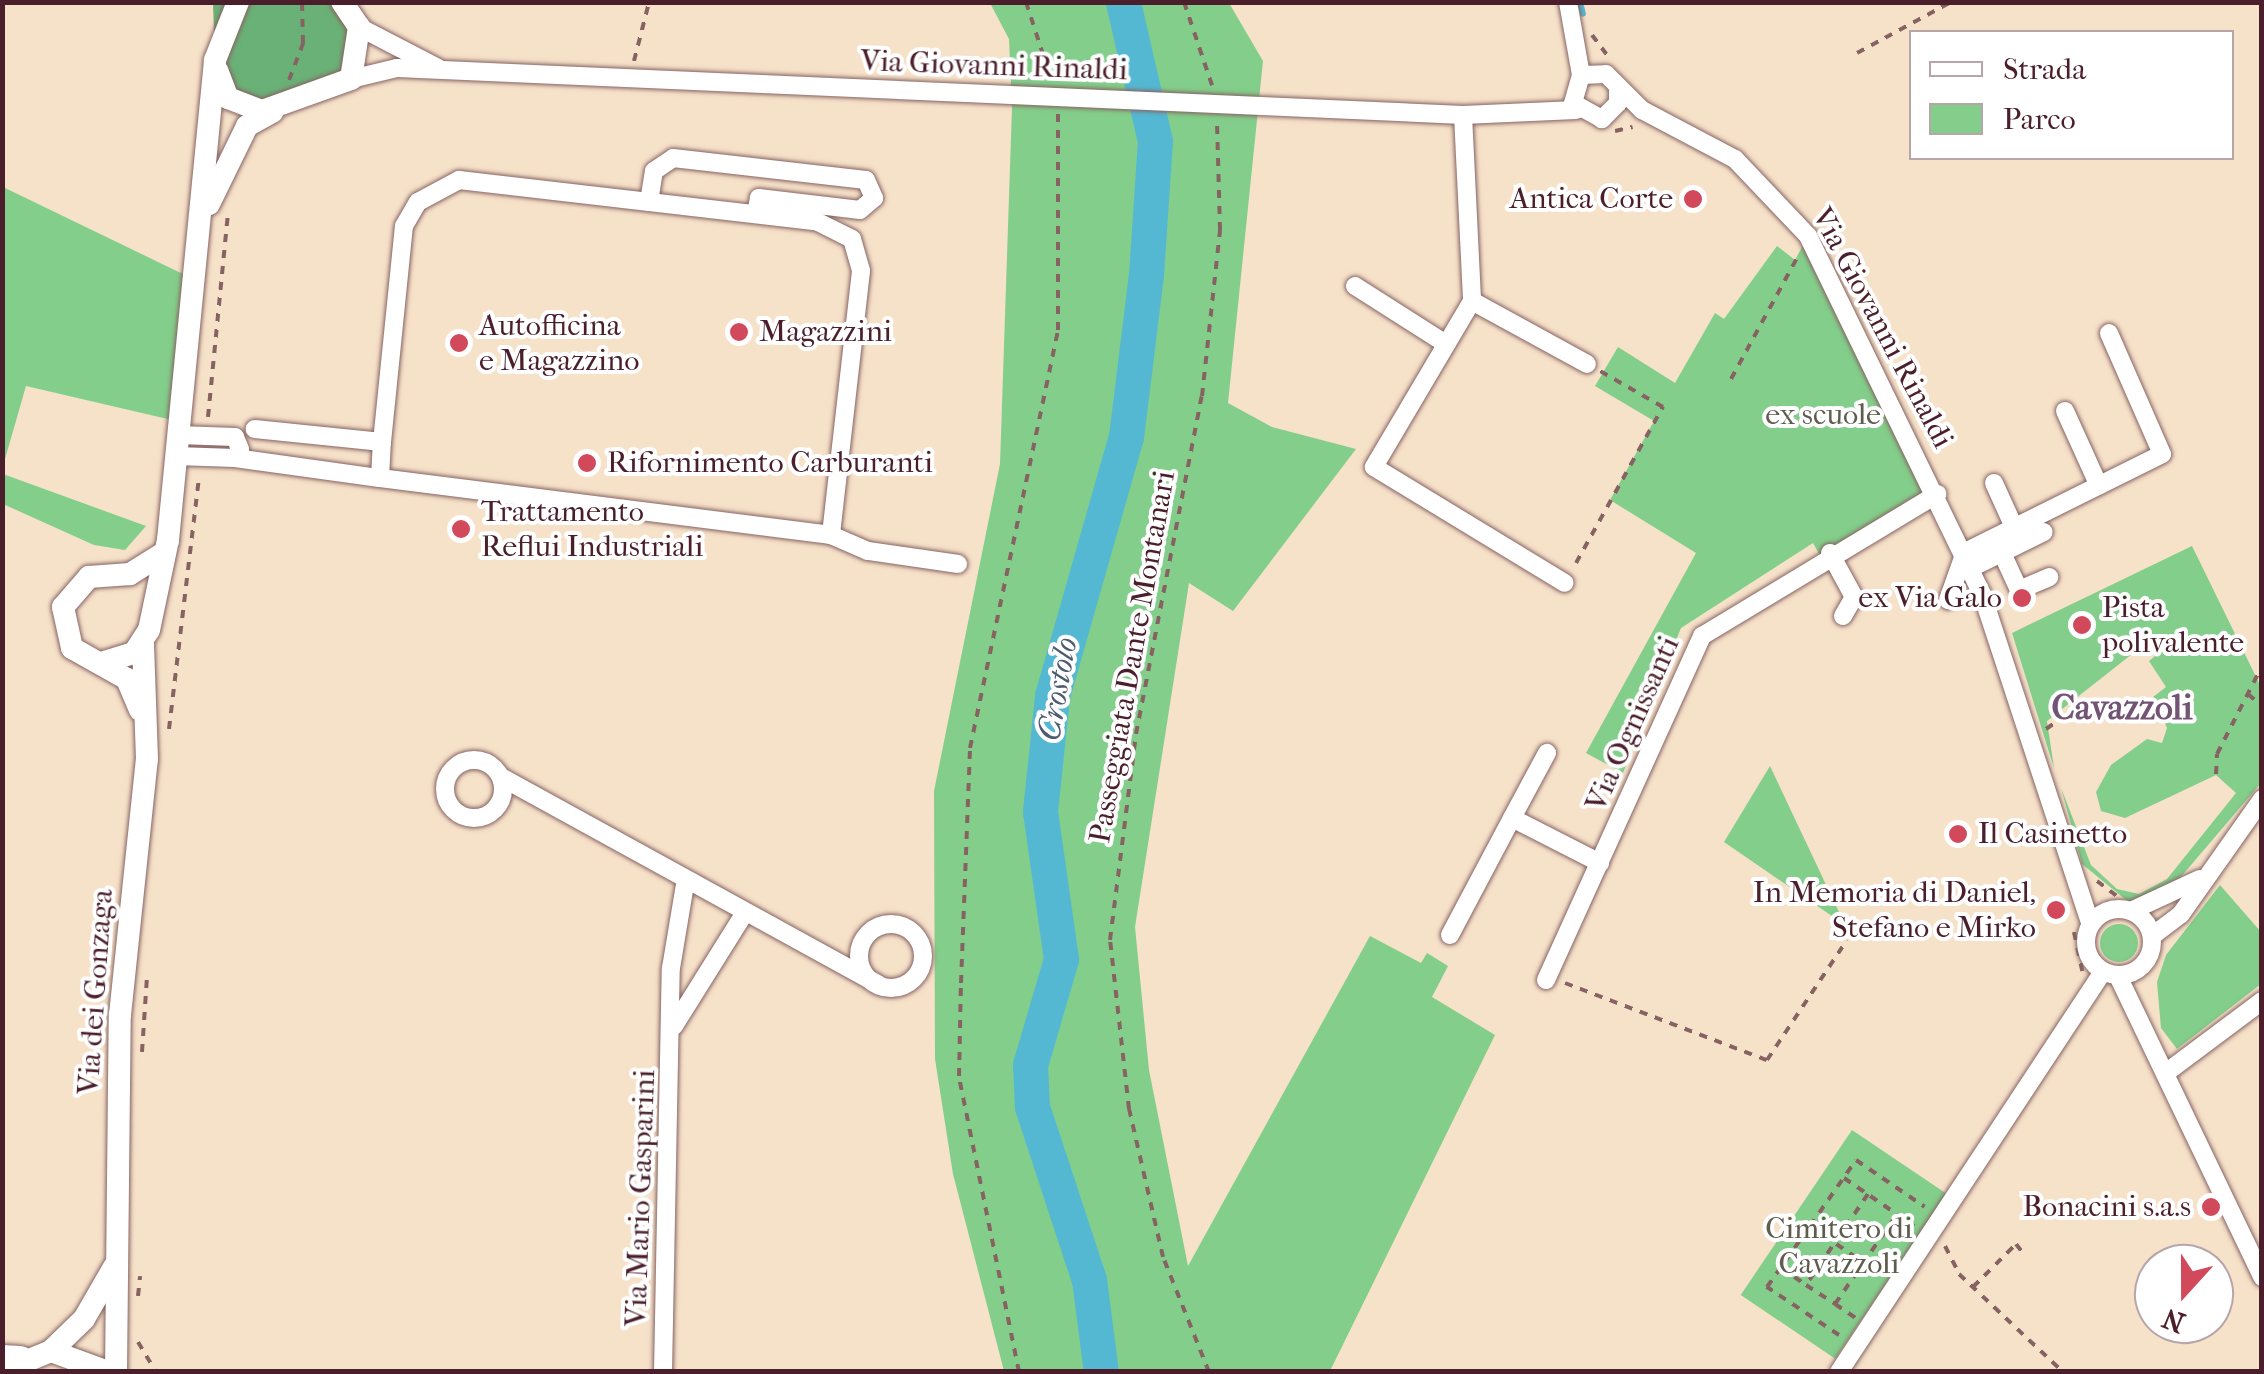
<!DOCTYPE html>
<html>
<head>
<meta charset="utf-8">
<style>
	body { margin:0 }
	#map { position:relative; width:2264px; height:1374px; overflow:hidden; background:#f6e1c9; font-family:"IM FELL French Canon",serif }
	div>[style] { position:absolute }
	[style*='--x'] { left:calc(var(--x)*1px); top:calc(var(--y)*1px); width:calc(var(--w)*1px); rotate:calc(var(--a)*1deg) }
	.green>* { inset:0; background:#83ce8b; transform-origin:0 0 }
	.round { border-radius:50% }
	.forest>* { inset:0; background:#6ab177 }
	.stream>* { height:6px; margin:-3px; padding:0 3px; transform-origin:3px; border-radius:3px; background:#54b8d2 }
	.river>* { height:35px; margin:-17.5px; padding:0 17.5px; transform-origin:17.5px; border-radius:17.5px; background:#54b8d2 }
	.path>* { height:4px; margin-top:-2px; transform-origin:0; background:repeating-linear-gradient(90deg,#866362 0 8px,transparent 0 16px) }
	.roads { filter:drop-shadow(0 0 2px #866362) drop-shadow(0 0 2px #866362) }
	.minor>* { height:18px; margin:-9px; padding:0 9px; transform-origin:9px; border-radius:9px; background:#fff }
	.minor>.ring { margin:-9px; padding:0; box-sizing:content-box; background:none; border:18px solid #fff; border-radius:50% }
	.major>* { height:22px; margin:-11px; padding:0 11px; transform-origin:11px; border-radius:11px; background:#fff }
	.highway>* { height:28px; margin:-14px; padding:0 14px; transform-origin:14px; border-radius:14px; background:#fff }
	.dots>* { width:28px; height:28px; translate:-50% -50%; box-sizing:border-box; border:5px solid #fff; border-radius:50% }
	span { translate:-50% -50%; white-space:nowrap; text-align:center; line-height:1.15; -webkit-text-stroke:8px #fff; paint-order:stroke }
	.street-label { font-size:30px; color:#4a1f2b }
	.poi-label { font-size:30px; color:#4a1f2b }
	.right { translate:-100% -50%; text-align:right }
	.left { translate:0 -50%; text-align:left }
	.park-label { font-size:30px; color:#5e5c4d }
	.water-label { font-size:32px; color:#4e5c6e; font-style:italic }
	.quarter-label { font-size:35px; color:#735474; font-weight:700 }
	.frame { position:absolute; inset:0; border:5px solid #4a1f2b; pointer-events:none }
	.legend { position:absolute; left:1909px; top:30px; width:325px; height:130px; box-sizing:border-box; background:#fff; border:2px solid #b7a5aa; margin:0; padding:12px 18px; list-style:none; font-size:30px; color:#4a1f2b }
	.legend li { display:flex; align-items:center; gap:20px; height:50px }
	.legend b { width:50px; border:2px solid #b7a5aa }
	.north { position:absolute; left:2134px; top:1244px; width:100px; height:100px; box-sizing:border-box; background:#fff; border:2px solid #b7a5aa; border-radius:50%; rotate:201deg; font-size:28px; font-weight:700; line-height:40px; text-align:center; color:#4a1f2b }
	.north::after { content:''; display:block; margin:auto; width:35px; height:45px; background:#d1495b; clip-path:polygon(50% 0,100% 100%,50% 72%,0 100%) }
</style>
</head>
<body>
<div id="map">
	<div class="green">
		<div style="clip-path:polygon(990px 3px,1229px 3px,1263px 61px,1228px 403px,1272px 427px,1356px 449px,1233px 611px,1189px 583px,1135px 927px,1149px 1070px,1188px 1266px,1370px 936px,1421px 963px,1427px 953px,1448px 966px,1432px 997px,1495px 1035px,1330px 1371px,1004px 1371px,953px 1174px,935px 1059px,934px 791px,1000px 464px,1012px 108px,1009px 39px)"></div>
		<div style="clip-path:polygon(3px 187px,187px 276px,172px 420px,26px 386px,3px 466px)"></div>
		<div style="clip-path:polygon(1808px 236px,1937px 494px,1821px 557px,1813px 543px,1681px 628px,1623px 773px,1586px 753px,1696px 553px,1610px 500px,1654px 421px,1595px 386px,1618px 347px,1675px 383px,1715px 313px,1724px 319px,1777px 246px,1795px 260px)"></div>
		<div style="clip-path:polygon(3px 474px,146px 526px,125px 550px,94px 545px,3px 504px)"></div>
		<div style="clip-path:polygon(2192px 546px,2261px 687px,2261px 783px,2168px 892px,2131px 904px,2082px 864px,2061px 788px,2091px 865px,2117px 889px,2139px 894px,2167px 879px,2236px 793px,2216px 775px,2125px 818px,2101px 811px,2096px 792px,2111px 765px,2147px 739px,2162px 743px,2167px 728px,2153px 697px,2166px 687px,2149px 661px,2155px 656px,2146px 643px,2047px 721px,2054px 768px,2012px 633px)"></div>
		<div style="clip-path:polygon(1770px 766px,1845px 925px,1724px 842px)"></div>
		<div style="clip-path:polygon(2220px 885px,2261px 932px,2261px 984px,2177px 1049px,2161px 1028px,2157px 982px,2166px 955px)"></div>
		<div class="round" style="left:2100px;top:924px;width:38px;height:38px"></div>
		<div style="left:1852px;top:1130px;width:114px;height:199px;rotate:34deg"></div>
	</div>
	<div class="forest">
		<div style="clip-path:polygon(213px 3px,342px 3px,356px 66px,287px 109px,236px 104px,215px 60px)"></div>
	</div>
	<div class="stream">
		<div style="--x:1580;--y:2;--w:12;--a:76"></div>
	</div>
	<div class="river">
		<div style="--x:1101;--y:1372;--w:93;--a:-97.4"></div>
		<div style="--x:1089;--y:1280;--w:182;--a:-108.2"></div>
		<div style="--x:1032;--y:1107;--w:42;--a:-92.7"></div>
		<div style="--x:1030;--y:1065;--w:110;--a:-73.7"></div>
		<div style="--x:1061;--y:959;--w:149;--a:-98.1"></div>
		<div style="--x:1040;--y:811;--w:116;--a:-84"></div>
		<div style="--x:1052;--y:696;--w:269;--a:-74.1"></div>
		<div style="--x:1126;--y:437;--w:163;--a:-83"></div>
		<div style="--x:1146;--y:275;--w:134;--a:-86.2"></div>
		<div style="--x:1155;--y:141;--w:143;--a:-103"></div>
	</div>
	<div class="path">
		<div style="--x:1026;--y:2;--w:81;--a:72"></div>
		<div style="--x:1184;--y:2;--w:88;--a:71.4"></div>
		<div style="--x:1592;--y:35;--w:25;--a:53"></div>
		<div style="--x:1857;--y:53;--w:107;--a:-28.5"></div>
		<div style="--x:634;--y:61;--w:61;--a:-75.7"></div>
		<div style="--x:289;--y:80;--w:40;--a:-69"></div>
		<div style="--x:303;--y:43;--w:41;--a:-91.4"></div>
		<div style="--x:1615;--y:131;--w:18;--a:-13"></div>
		<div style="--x:1731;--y:379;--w:138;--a:-61.4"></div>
		<div style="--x:208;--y:417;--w:205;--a:-84.4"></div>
		<div style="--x:1576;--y:563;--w:179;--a:-60.9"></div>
		<div style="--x:1663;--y:407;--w:73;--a:-150.3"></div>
		<div style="--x:2248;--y:694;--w:18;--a:41"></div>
		<div style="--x:169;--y:729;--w:255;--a:-83.2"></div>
		<div style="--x:2046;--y:729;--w:12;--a:-35"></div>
		<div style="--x:2216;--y:774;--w:20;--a:-87"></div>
		<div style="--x:2217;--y:754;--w:99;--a:-62.9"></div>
		<div style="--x:2097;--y:881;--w:30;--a:37"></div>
		<div style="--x:2074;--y:932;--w:40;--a:78"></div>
		<div style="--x:1565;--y:983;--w:216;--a:20.9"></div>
		<div style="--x:1767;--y:1060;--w:144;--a:-56.3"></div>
		<div style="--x:142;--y:1052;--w:76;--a:-86.2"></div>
		<div style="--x:1844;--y:1178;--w:85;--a:34.4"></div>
		<div style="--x:1868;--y:1194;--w:110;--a:124.3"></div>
		<div style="--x:1806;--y:1285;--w:35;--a:33"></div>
		<div style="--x:1835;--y:1304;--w:109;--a:-55.4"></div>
		<div style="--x:1810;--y:1226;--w:80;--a:-55.1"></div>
		<div style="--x:1856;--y:1160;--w:83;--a:34.3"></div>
		<div style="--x:1945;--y:1246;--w:31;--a:63"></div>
		<div style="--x:1959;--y:1274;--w:143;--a:43.3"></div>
		<div style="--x:1781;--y:1268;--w:30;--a:34"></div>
		<div style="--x:1973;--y:1287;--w:61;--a:-45"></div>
		<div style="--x:2016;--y:1244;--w:11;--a:52"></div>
		<div style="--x:138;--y:1296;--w:20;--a:-84"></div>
		<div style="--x:1835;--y:1304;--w:25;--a:34"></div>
		<div style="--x:1839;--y:1335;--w:87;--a:-146.3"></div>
		<div style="--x:1767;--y:1287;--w:75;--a:-54.8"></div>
		<div style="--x:1810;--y:1226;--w:85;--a:34.4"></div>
		<div style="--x:138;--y:1342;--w:35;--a:59"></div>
		<div style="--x:1019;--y:1372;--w:302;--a:-101.5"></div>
		<div style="--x:959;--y:1076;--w:93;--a:-88.8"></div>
		<div style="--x:961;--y:983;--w:235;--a:-87.8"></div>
		<div style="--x:970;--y:748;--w:427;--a:-78.1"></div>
		<div style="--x:1058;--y:330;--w:218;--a:-90"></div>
		<div style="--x:1209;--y:1372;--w:124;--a:-111.8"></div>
		<div style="--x:1163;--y:1257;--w:152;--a:-102.9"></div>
		<div style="--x:1129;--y:1109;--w:170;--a:-96.4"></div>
		<div style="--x:1110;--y:940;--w:208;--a:-82.8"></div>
		<div style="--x:1136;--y:734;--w:344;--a:-79"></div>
		<div style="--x:1202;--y:396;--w:167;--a:-83.8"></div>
		<div style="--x:1220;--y:230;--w:106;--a:-91.6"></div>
	</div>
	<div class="roads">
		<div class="minor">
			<div style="--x:1568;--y:2;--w:74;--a:79.9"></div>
			<div style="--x:359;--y:27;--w:89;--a:27.4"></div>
			<div style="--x:351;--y:79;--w:47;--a:-13.4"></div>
			<div style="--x:397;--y:68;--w:1067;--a:2.52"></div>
			<div style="--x:1463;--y:115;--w:113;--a:-2.5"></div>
			<div style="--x:1618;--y:87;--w:16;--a:90"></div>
			<div style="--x:1618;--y:103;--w:23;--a:135"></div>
			<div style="--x:1602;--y:119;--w:33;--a:-151"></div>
			<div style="--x:1573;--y:103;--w:29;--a:-74"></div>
			<div style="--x:1581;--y:75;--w:25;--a:-2"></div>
			<div style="--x:1606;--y:74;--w:51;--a:45"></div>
			<div style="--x:1642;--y:110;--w:105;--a:27.8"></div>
			<div style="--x:1735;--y:159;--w:106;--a:46.5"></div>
			<div style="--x:1808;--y:236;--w:398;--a:64.1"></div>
			<div style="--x:1982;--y:594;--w:348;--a:71.8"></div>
			<div style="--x:1463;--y:115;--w:186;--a:87.2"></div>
			<div style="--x:1472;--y:301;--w:131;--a:28.7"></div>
			<div style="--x:649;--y:202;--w:31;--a:-81"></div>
			<div style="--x:654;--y:171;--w:23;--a:-34"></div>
			<div style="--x:673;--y:158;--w:194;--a:6.5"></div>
			<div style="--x:866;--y:180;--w:20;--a:66"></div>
			<div style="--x:874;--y:198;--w:18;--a:139"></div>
			<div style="--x:860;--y:210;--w:102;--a:-173.2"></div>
			<div style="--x:759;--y:198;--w:16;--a:101"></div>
			<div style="--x:1355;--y:286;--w:108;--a:32.5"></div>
			<div style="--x:1472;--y:301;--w:193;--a:120.6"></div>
			<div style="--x:1374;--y:467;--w:223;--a:31.3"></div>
			<div style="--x:2065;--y:411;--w:82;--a:65.6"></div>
			<div style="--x:382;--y:442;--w:217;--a:-84.2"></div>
			<div style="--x:404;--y:226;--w:28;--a:-60"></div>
			<div style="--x:418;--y:202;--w:47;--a:-28.2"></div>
			<div style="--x:459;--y:180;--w:359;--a:6.6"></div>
			<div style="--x:816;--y:221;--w:40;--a:26.6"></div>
			<div style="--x:852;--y:239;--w:33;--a:74"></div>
			<div style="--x:861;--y:271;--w:266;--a:96.5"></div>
			<div style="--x:176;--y:456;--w:59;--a:1.9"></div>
			<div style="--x:235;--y:458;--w:10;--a:-61"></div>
			<div style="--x:240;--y:449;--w:13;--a:-113"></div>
			<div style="--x:235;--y:437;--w:57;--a:-178"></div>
			<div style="--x:235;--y:458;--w:146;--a:7.9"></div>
			<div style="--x:380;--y:478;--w:36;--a:-87"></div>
			<div style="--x:382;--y:442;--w:128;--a:-174.2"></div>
			<div style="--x:380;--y:478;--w:455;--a:7.2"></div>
			<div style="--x:831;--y:535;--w:40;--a:23.4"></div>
			<div style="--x:868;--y:551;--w:91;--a:8.2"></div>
			<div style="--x:1994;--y:483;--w:48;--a:65.6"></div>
			<div style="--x:1830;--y:553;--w:50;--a:61.4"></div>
			<div style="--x:1854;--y:597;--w:22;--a:120"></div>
			<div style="--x:2002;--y:553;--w:41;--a:65.3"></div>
			<div style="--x:2019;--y:590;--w:33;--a:-23"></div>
			<div style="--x:1971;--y:568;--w:81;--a:-26.3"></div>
			<div style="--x:1948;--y:600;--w:51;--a:-70.5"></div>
			<div style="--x:1965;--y:552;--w:220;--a:-26.4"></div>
			<div style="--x:2162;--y:454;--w:132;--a:-113.7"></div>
			<div class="ring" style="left:445px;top:760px;width:40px;height:40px"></div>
			<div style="--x:501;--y:777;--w:431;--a:28.8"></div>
			<div style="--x:1512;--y:818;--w:74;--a:-61.7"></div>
			<div class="ring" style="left:2086px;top:909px;width:48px;height:48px"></div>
			<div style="--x:2131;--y:911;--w:76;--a:-24.9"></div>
			<div class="ring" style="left:859px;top:924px;width:46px;height:46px"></div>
			<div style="--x:1450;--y:935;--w:132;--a:-62.1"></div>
			<div style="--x:1512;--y:818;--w:99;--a:27.1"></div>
			<div style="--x:2152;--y:936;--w:36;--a:-37"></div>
			<div style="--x:2181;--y:914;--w:141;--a:-54.8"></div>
			<div style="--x:2118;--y:976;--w:334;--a:64.4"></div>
			<div style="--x:1546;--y:980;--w:378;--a:-65.6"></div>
			<div style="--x:1702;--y:636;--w:275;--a:-31.1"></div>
			<div style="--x:674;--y:1026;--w:128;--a:-58"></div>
			<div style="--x:2167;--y:1072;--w:119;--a:-36.8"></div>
			<div style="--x:663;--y:1372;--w:404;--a:-88.9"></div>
			<div style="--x:671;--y:968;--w:85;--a:-80.5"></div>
			<div style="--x:1839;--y:1372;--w:479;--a:-56.6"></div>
		</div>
		<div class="major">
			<div style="--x:217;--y:70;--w:30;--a:69"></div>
			<div style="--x:228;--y:98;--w:36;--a:21"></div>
			<div style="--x:262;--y:111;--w:95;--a:-19.8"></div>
			<div style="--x:351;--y:79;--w:53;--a:-81.3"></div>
			<div style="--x:359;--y:27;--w:30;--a:-124"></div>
			<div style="--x:209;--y:204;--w:87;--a:-64"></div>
			<div style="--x:247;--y:126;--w:29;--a:-29"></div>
			<div style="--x:101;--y:663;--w:34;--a:-17"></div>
			<div style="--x:134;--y:653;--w:27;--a:-57"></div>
			<div style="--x:149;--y:630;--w:92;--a:-78.1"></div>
			<div style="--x:168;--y:540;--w:482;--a:-84.4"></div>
			<div style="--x:215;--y:60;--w:62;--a:-68.4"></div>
			<div style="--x:140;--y:710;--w:34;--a:-113"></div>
			<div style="--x:127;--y:679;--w:63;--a:-150.6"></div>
			<div style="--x:72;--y:648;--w:42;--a:-102.4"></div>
			<div style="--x:63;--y:607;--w:40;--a:-49"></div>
			<div style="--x:89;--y:577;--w:41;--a:-4.2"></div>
			<div style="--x:130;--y:574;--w:39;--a:-32"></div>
			<div style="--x:51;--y:1351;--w:46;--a:-44.1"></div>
			<div style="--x:84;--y:1319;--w:60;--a:-60"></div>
			<div style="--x:7;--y:1369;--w:48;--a:-22.2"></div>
			<div style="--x:51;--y:1351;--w:61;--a:20.2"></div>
			<div style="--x:116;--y:1372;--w:357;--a:-89.4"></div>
			<div style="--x:120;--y:1015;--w:257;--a:-84"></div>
			<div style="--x:147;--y:759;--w:115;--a:-92"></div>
		</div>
		<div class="highway">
			<div style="--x:2;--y:1359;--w:18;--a:3"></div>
		</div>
	</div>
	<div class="dots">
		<div style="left:1693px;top:199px;background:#d1495b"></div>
		<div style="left:739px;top:332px;background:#d1495b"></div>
		<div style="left:459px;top:343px;background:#d1495b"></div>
		<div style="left:587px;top:463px;background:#d1495b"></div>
		<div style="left:461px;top:529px;background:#d1495b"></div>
		<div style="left:2022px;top:598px;background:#d1495b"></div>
		<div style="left:2082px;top:625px;background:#d1495b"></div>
		<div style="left:1958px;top:834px;background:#d1495b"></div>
		<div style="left:2056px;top:910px;background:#d1495b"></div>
		<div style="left:2211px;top:1207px;background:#d1495b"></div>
	</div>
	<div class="street-label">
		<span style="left:994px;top:66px;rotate:2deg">Via Giovanni Rinaldi</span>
		<span style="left:1882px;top:328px;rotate:62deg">Via Giovanni Rinaldi</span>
		<span style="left:1133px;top:657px;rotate:-80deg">Passeggiata Dante Montanari</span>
		<span style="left:1633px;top:724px;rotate:-66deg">Via Ognissanti</span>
		<span style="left:96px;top:992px;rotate:-86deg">Via dei Gonzaga</span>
		<span style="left:641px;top:1198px;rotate:-88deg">Via Mario Gasparini</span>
	</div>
	<div class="poi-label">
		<span class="right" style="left:1673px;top:199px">Antica Corte</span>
		<span class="left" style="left:479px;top:343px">Autofficina<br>e Magazzino</span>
		<span class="left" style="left:759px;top:332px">Magazzini</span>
		<span class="left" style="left:607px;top:463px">Rifornimento Carburanti</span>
		<span class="left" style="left:481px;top:529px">Trattamento<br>Reflui Industriali</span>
		<span class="right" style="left:2002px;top:598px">ex Via Galo</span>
		<span class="left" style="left:2102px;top:625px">Pista<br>polivalente</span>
		<span class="left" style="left:1978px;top:834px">Il Casinetto</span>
		<span class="right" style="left:2036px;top:910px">In Memoria di Daniel,<br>Stefano e Mirko</span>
		<span class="right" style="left:2191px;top:1207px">Bonacini s.a.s</span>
	</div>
	<div class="park-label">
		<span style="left:1823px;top:415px">ex scuole</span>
		<span style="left:1839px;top:1246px">Cimitero di<br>Cavazzoli</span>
	</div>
	<div class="water-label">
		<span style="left:1058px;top:689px;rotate:-80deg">Crostolo</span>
	</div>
	<div class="quarter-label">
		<span style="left:2122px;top:708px">Cavazzoli</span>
	</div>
	<div class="frame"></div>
	<ul class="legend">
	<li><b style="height:12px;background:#fff"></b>Strada</li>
	<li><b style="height:28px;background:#83ce8b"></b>Parco</li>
	</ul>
	<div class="north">N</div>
</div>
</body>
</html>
